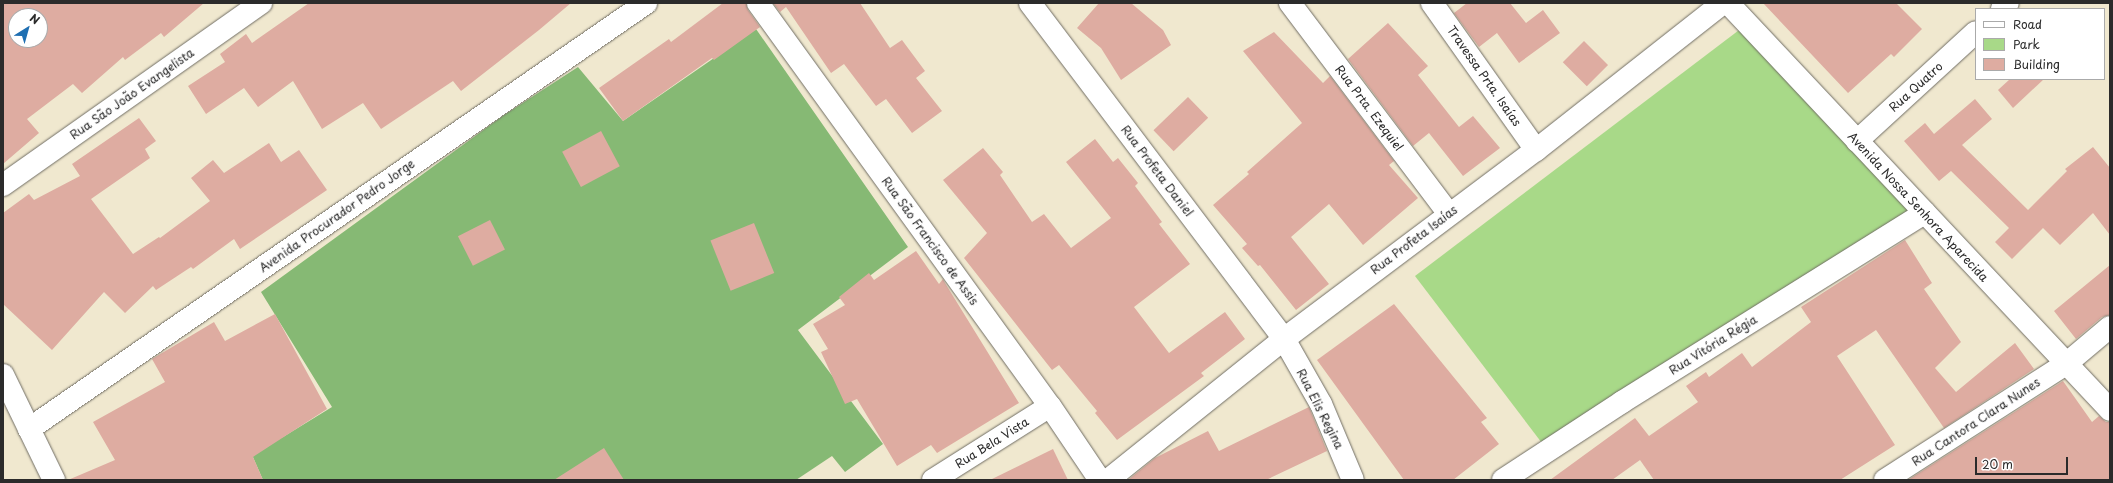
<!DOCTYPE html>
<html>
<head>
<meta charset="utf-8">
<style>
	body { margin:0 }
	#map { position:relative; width:2113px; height:483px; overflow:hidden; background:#f0e8cf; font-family:"Playpen Sans",sans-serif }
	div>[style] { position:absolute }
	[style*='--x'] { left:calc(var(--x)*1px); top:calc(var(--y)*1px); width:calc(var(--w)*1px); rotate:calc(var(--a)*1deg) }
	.green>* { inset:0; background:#a8d988 }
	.forest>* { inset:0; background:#86b974 }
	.building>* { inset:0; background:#deaca1; transform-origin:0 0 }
	.roads { filter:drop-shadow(0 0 1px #706d64) drop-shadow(0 0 1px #706d64) }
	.minor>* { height:22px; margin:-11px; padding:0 11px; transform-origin:11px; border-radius:11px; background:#fff }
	span { translate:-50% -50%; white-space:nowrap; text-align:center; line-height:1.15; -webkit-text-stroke:4px #fff; paint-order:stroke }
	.street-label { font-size:12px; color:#2b2b2b }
	.frame { position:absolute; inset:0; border:4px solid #2b2b2b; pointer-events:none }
	.legend { position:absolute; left:1975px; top:8px; width:130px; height:72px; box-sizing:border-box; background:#fff; border:1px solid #aaa; margin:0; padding:5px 7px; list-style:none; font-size:12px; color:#2b2b2b }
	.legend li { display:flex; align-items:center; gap:8px; height:20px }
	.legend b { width:20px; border:1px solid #aaa }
	.north { position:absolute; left:8px; top:8px; width:40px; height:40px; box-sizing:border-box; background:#fff; border:1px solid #aaa; border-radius:50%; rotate:37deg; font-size:11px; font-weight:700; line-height:16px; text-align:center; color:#2b2b2b }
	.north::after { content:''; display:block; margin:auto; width:14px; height:18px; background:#1f6fb2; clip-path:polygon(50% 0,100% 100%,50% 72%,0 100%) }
	.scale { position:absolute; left:1975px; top:457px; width:93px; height:18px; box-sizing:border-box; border:2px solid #2b2b2b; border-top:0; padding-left:5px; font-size:12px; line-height:14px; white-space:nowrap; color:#2b2b2b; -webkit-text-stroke:3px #fff; paint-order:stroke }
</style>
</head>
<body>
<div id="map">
	<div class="green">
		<div style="clip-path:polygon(1751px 21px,1928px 211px,1548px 451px,1415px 276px)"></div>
	</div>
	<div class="forest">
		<div style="clip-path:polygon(756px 29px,908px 247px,798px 330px,883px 444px,845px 472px,832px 456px,796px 480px,263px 480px,249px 448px,283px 437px,332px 407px,261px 292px,504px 115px,578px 67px,623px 121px)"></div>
	</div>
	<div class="building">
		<div style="clip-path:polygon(evenodd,3px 3px,204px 3px,164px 37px,161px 33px,125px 60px,123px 57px,82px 93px,73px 84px,27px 119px,39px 133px,3px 164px,3px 3px,16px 16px,40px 16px,40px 40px,16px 40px,16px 16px)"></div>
		<div style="clip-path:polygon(309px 3px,571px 3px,539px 30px,461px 91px,453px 81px,381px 129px,363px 103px,322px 129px,293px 81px,258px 107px,244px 88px,206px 114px,188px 86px,225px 62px,220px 54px,246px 34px,252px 43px)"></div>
		<div style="clip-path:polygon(723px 3px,746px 3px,748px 10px,760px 27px,714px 60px,712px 58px,623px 121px,599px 88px,669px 39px,671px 42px)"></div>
		<div style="clip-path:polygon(773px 3px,860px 3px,890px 48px,902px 40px,925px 71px,916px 78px,942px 111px,912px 133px,886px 99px,876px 106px,844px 64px,831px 73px,786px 7px,780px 12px)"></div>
		<div style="clip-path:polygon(1099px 3px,1131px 3px,1163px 30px,1171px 45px,1121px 80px,1101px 48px,1077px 28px)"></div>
		<div style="clip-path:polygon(1467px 3px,1510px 3px,1526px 23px,1543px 10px,1560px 33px,1519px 63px,1497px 33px,1479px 47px,1454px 13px)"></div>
		<div style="clip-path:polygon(1763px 3px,1896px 3px,1922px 29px,1894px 57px,1891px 54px,1848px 93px)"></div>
		<div style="clip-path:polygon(1388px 23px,1428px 66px,1418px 75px,1459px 127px,1473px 116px,1500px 148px,1463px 176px,1429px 133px,1413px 146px,1348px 59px)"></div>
		<div style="clip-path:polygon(1274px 32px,1323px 83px,1330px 76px,1394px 161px,1389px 165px,1418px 198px,1363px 245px,1329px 204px,1291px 237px,1329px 284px,1296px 310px,1260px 265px,1258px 266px,1242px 248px,1247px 244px,1213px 205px,1249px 174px,1247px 172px,1302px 123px,1243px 51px)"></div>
		<div style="left:1584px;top:41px;width:34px;height:30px;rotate:45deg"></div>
		<div style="clip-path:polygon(2010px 79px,2044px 79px,2013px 108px,1998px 90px)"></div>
		<div style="left:1188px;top:97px;width:29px;height:48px;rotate:46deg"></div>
		<div style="clip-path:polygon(1975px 99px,1992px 119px,1962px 145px,2028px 210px,2067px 171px,2065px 169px,2093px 147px,2110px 168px,2110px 235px,2093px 213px,2060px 245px,2043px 228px,2012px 259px,1995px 242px,2009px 228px,1951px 171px,1939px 181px,1904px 141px,1925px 123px,1934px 134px)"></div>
		<div style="clip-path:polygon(139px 118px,156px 141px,145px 149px,150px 158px,91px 199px,133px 254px,159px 237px,160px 238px,210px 201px,191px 178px,213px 160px,224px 173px,269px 143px,281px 162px,299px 150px,327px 190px,240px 249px,234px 239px,193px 269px,191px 267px,156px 290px,153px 286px,125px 313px,104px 292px,52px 350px,3px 304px,3px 213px,29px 194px,34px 200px,80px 176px,72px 164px)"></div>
		<div style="left:601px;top:131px;width:40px;height:44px;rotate:62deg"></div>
		<div style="clip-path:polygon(1095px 139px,1113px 162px,1118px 158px,1138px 183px,1135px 186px,1162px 222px,1159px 224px,1190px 264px,1134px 307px,1169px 353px,1225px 312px,1245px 339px,1201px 373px,1204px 376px,1117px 440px,1095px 413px,1097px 411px,1059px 365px,1052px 370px,964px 258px,987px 233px,943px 180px,983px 148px,1003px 172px,1000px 175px,1032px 222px,1044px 214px,1071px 248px,1111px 218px,1066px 162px)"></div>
		<div style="left:490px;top:220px;width:33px;height:36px;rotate:63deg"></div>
		<div style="left:754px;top:223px;width:54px;height:47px;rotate:68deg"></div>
		<div style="clip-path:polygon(1905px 240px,1932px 283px,1924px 289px,1961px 342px,1935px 368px,1956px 392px,2015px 343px,2034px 369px,1944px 428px,1876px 330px,1837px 356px,1895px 445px,1840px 480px,1654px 480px,1640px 460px,1612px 480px,1550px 480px,1635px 418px,1649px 436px,1698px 402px,1686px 386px,1706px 372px,1709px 377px,1742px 353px,1752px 367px,1811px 322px,1801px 307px)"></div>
		<div style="clip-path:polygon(916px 251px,939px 284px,943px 279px,945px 283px,1019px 403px,937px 453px,931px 445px,897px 466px,857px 399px,845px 404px,821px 352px,828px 349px,813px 324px,845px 305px,839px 297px,869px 273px,874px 280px)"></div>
		<div style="clip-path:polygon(2110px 265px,2110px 315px,2102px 317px,2076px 339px,2054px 311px)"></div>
		<div style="clip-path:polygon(1394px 304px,1487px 418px,1481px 422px,1499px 444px,1453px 480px,1404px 480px,1317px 360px)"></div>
		<div style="clip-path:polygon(275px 314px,327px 409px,253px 457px,263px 480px,68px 480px,115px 460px,93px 422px,165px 382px,152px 359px,214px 322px,225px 341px)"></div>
		<div style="clip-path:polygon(2063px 381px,2092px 422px,2099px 416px,2106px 422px,2110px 422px,2110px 480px,1908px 480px)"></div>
		<div style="clip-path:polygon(1309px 407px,1327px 451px,1266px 480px,1128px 480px,1155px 458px,1208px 431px,1219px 451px)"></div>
		<div style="clip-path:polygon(604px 448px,624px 480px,554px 480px)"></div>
		<div style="clip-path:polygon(1053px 449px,1068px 480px,990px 480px)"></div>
	</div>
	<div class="roads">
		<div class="minor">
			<div style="--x:758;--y:3;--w:498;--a:54.1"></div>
			<div style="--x:1050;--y:406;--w:89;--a:56"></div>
			<div style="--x:1030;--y:3;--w:421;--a:52.9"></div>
			<div style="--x:1284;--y:339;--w:75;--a:60.4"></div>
			<div style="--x:1321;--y:404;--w:82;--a:67.2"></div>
			<div style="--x:1290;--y:3;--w:264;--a:53"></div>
			<div style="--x:1432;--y:3;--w:180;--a:54.7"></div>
			<div style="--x:1728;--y:3;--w:558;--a:46.81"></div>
			<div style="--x:2002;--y:9;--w:8;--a:-45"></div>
			<div style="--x:1857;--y:141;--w:161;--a:-42.5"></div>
			<div style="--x:3;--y:185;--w:316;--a:-35.2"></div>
			<div style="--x:3;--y:375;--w:117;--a:64.1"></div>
			<div style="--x:29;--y:429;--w:750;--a:-34.62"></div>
			<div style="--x:933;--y:480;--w:138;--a:-32.3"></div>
			<div style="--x:1108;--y:480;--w:226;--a:-38.7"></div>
			<div style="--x:1284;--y:339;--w:315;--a:-36.9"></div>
			<div style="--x:1536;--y:150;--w:238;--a:-38.2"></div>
			<div style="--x:1503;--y:480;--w:142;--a:-33.2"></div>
			<div style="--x:1622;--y:402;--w:357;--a:-32"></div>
			<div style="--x:1885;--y:480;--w:215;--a:-32.7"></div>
			<div style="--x:2066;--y:364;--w:57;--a:-40.1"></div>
		</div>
	</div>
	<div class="street-label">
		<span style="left:1484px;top:76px;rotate:55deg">Travessa Prta. Isaías</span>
		<span style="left:1916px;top:87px;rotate:-42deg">Rua Quatro</span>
		<span style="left:132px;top:94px;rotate:-35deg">Rua São João Evangelista</span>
		<span style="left:1369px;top:108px;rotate:53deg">Rua Prta. Ezequiel</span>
		<span style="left:1157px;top:171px;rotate:53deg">Rua Profeta Daniel</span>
		<span style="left:1918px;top:207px;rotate:47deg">Avenida Nossa Senhora Aparecida</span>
		<span style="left:337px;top:216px;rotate:-35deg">Avenida Procurador Pedro Jorge</span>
		<span style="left:1414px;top:240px;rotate:-37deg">Rua Profeta Isaías</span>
		<span style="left:930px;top:241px;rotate:54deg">Rua São Francisco de Assis</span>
		<span style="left:1713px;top:345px;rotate:-32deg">Rua Vitória Régia</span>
		<span style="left:1320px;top:409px;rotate:63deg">Rua Elis Regina</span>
		<span style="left:1976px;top:422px;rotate:-33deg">Rua Cantora Clara Nunes</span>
		<span style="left:992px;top:443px;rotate:-32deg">Rua Bela Vista</span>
	</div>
	<div class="frame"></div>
	<ul class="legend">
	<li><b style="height:5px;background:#fff"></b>Road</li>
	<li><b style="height:11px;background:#a8d988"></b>Park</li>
	<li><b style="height:11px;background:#deaca1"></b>Building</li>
	</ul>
	<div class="north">N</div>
	<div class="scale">20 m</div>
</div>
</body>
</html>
